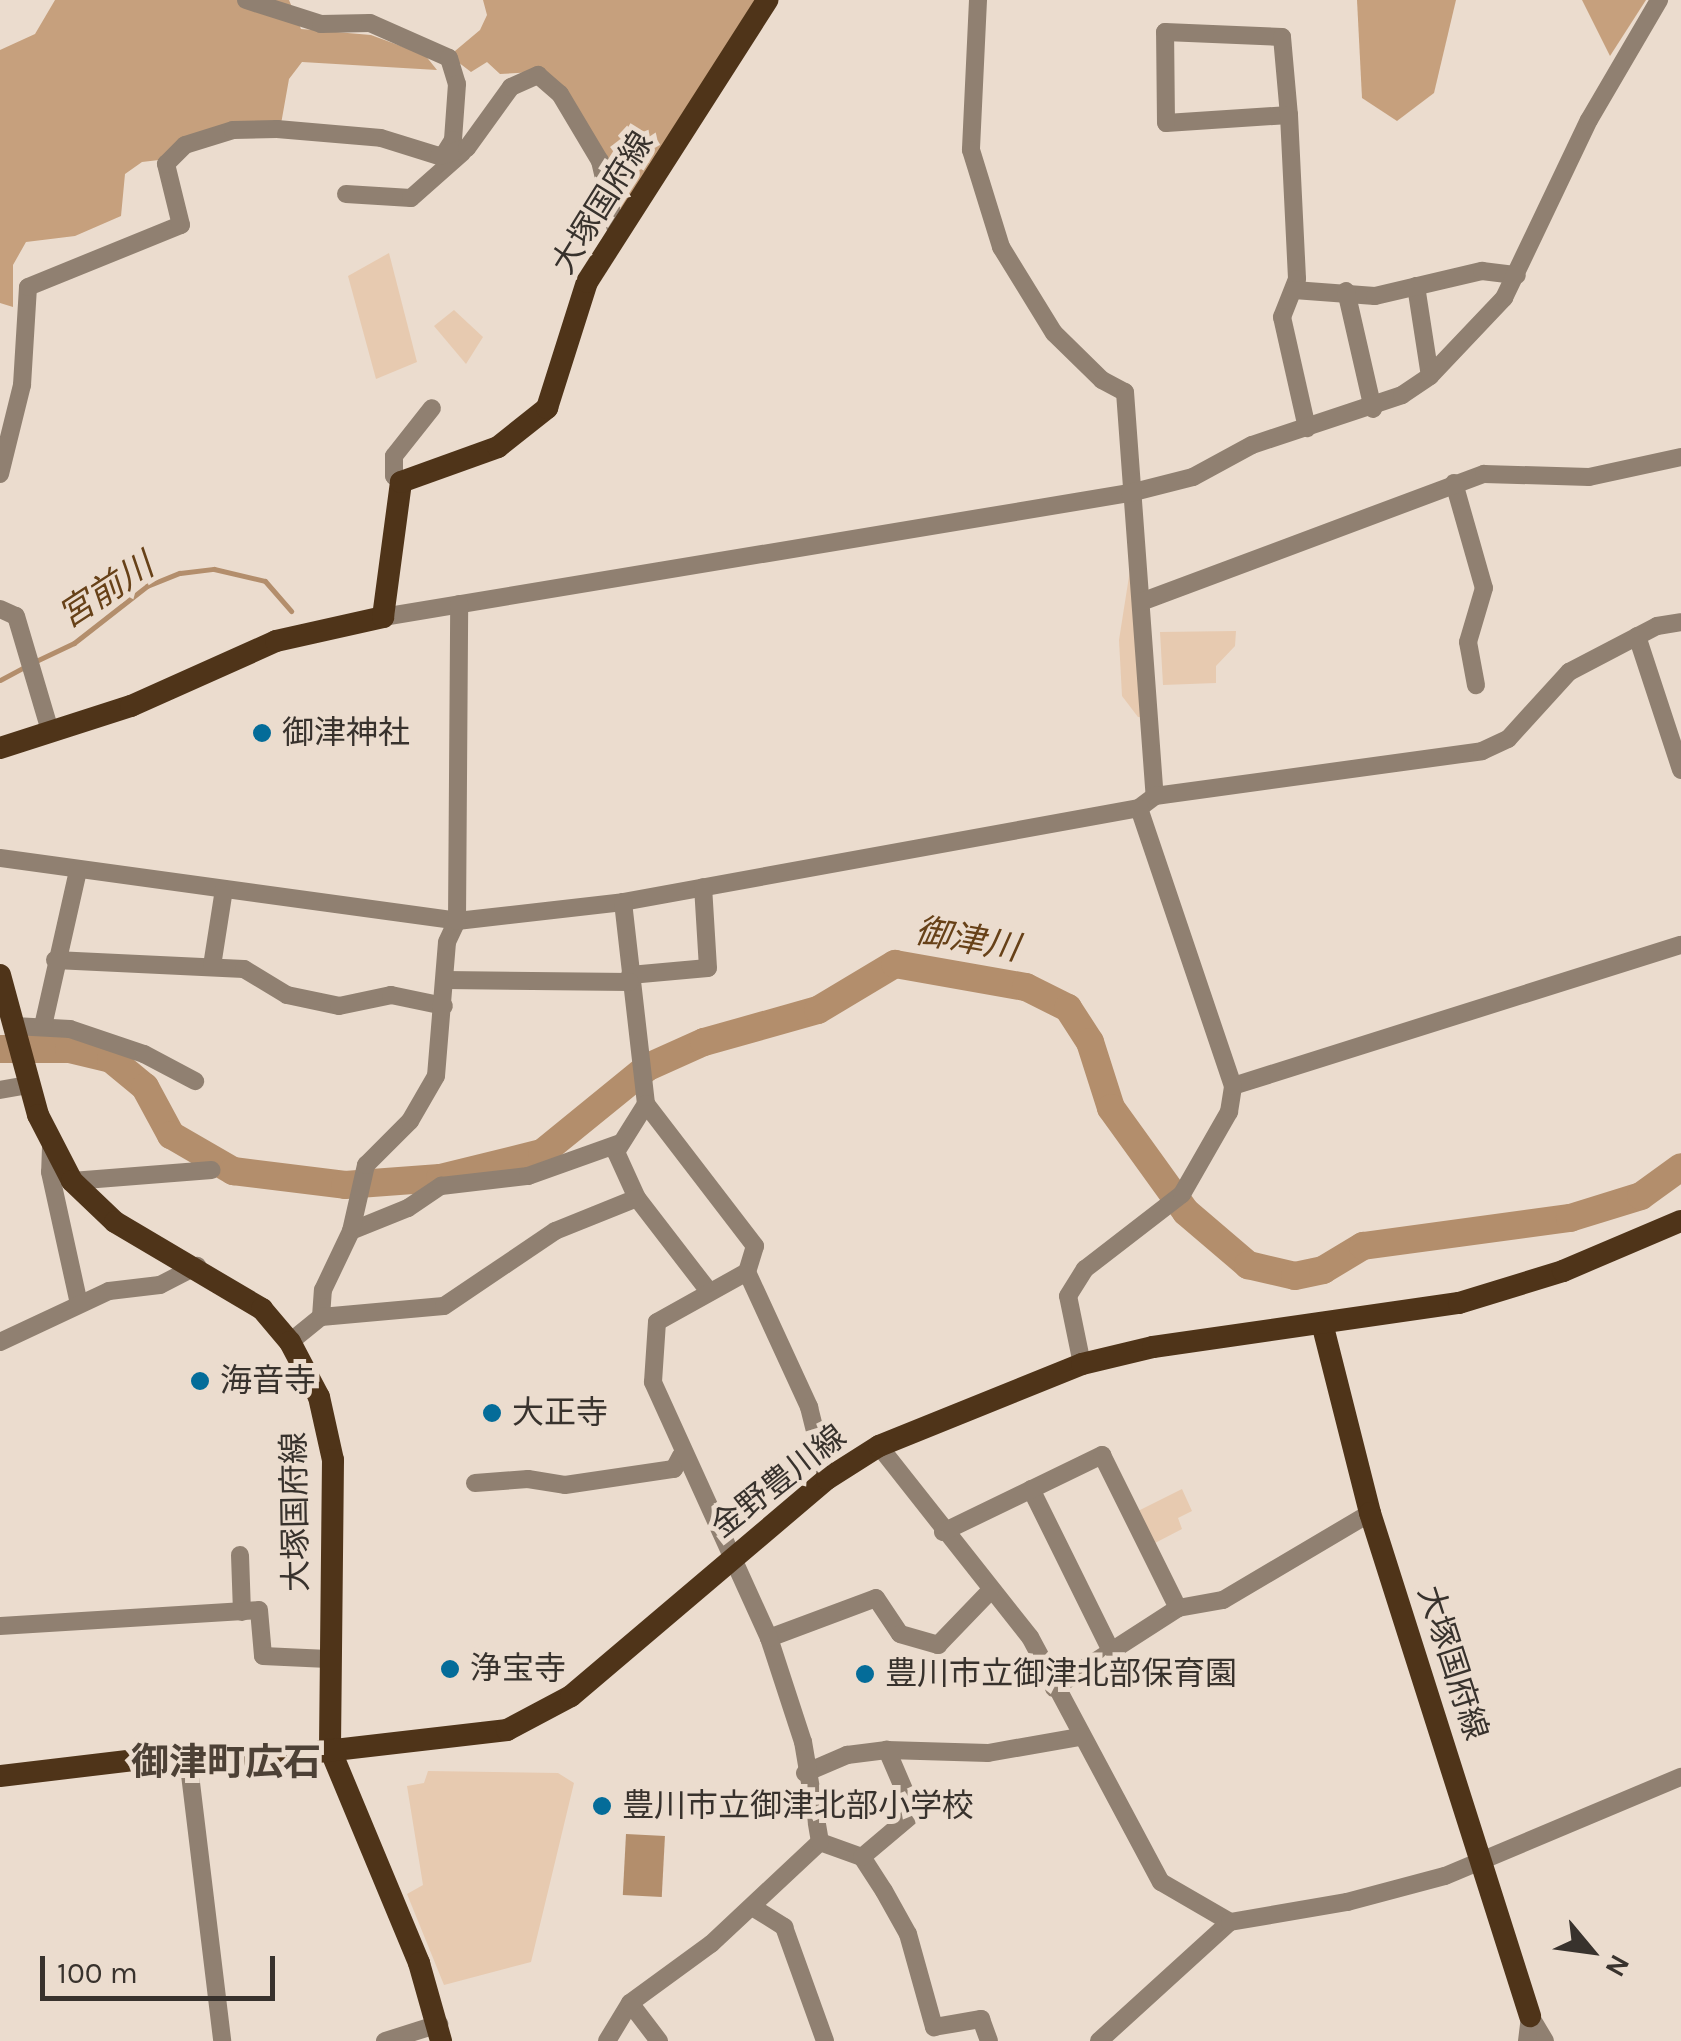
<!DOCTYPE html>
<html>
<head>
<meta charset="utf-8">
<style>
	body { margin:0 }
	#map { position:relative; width:1681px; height:2041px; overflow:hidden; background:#ebdcce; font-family:Karla,"Noto Sans JP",sans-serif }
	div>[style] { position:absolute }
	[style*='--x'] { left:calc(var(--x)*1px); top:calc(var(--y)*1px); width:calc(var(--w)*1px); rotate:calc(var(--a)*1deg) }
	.green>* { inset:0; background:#e7cab0 }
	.forest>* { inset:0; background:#c6a07d }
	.water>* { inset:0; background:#b38e6c; transform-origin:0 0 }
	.stream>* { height:5px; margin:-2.5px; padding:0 2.5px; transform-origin:2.5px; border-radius:2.5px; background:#b38e6c }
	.river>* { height:28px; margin:-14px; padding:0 14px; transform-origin:14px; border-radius:14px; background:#b38e6c }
	.minor>* { height:18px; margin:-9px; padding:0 9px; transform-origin:9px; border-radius:9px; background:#908071 }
	.major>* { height:22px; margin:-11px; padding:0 11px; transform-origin:11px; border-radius:11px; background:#4f3419 }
	.dots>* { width:28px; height:28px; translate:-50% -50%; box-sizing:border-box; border:5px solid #ebdcce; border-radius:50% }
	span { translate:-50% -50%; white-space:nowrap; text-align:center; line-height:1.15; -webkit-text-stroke:10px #ebdcce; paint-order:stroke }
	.street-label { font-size:32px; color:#38322d }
	.poi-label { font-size:32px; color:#38322d }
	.left { translate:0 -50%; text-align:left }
	.water-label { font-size:35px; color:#674118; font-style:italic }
	.quarter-label { font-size:38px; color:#4d4136; font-weight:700 }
	.north { position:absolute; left:1541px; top:1901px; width:100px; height:100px; -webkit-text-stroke:8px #ebdcce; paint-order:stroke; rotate:119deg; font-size:28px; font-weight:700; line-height:40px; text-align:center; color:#38322d }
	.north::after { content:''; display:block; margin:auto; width:35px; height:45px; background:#38322d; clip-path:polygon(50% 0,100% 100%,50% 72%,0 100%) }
	.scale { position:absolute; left:40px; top:1956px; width:235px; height:45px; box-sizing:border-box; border:5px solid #38322d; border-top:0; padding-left:12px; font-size:30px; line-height:35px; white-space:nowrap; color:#38322d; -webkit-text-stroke:8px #ebdcce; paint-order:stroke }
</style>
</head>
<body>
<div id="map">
	<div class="green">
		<div style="clip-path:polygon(389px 253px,417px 362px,376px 379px,348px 276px)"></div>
		<div style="clip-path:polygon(454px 310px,483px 337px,466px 364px,434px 326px)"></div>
		<div style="clip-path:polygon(1130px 570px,1141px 717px,1138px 717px,1122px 696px,1119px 640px)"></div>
		<div style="clip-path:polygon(1236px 631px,1235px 646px,1216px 666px,1216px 683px,1163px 685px,1160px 632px)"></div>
		<div style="clip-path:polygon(1182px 1489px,1192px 1511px,1178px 1518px,1182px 1529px,1155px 1543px,1138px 1511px)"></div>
		<div style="clip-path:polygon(428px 1771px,558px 1773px,574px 1783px,531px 1962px,444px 1985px,407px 1894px,423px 1885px,407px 1786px,424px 1783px)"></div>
	</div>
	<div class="forest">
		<div style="clip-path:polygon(55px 0,289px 0,301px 29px,371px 35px,425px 55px,437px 70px,302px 62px,289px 79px,281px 124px,185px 137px,167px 159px,142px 162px,125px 174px,121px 216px,75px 236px,26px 242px,13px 265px,13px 307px,0 303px,0 50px,35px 34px)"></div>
		<div style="clip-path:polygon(483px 0,759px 0,621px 209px,604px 155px,535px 72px,500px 74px,487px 62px,471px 72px,458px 62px,455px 51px,480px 30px,487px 15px)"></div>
		<div style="clip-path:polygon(1357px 0,1456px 0,1434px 93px,1397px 121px,1362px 98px)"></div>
		<div style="clip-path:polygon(1582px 0,1646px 0,1610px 56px)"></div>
	</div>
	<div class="water">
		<div style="left:626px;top:1834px;width:39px;height:61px;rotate:3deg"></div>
	</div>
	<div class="stream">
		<div style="--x:36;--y:661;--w:42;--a:-25.3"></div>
		<div style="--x:74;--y:643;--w:93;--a:-38"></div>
		<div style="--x:147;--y:586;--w:35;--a:-22"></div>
		<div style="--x:180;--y:573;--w:34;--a:-7"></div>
		<div style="--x:214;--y:569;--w:52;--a:13.2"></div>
		<div style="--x:265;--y:581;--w:40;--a:49"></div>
		<div style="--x:0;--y:680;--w:30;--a:-28"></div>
	</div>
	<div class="river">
		<div style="--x:0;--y:1049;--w:69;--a:0"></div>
		<div style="--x:69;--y:1049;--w:43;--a:13.4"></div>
		<div style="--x:111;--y:1059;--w:44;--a:39.5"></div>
		<div style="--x:145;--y:1087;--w:55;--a:61.6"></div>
		<div style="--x:171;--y:1135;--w:72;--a:30.1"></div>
		<div style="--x:233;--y:1171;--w:113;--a:7.1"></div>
		<div style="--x:345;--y:1185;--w:95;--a:-4.2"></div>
		<div style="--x:440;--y:1178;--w:105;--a:-13.8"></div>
		<div style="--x:542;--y:1153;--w:136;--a:-39.1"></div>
		<div style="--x:648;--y:1067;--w:61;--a:-24.1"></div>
		<div style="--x:704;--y:1042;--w:118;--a:-15.7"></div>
		<div style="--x:818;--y:1010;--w:90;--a:-30.9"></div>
		<div style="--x:895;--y:964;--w:133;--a:10"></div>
		<div style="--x:1026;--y:987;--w:47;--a:26.6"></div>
		<div style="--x:1068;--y:1008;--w:40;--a:57.1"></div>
		<div style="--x:1090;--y:1042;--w:69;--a:72.3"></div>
		<div style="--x:1111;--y:1108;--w:128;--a:54.2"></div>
		<div style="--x:1186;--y:1212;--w:82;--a:40.5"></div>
		<div style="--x:1248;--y:1265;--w:48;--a:13.2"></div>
		<div style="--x:1295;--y:1276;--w:29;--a:-12"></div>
		<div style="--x:1323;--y:1270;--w:47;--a:-31"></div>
		<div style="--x:1363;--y:1246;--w:209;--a:-7.7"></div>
		<div style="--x:1570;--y:1218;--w:74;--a:-17.2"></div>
		<div style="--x:1641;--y:1196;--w:49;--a:-35.9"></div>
	</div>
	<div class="minor">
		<div style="--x:246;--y:0;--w:79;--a:17.7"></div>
		<div style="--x:321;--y:24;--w:49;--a:-1.2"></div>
		<div style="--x:370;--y:23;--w:86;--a:23.9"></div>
		<div style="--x:449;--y:58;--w:27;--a:73"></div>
		<div style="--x:457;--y:84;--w:56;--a:94.1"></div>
		<div style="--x:453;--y:140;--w:15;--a:122"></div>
		<div style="--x:978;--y:0;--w:150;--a:92.7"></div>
		<div style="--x:971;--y:150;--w:102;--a:72.8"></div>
		<div style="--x:1001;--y:247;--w:101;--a:58.4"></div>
		<div style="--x:1054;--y:333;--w:67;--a:44.4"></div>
		<div style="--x:1102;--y:380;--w:26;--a:28"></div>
		<div style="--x:1125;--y:392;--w:405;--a:85.8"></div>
		<div style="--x:1289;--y:115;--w:123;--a:176.3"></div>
		<div style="--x:1166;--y:123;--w:91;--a:-90.6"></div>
		<div style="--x:1165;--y:32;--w:117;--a:2.4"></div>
		<div style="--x:1282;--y:37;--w:78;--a:84.9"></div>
		<div style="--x:1289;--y:115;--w:164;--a:87.2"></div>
		<div style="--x:1297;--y:279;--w:41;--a:111.5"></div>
		<div style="--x:1282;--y:317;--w:114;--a:77.3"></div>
		<div style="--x:346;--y:194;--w:65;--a:3.5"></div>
		<div style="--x:411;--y:198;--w:69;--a:-41.5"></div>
		<div style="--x:1416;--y:286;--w:91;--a:81.2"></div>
		<div style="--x:1294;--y:290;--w:81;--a:4.2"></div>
		<div style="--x:1375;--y:296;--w:110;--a:-13.2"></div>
		<div style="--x:1482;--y:271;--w:35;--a:7"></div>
		<div style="--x:1346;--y:291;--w:121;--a:77.1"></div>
		<div style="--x:0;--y:474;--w:92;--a:-76.1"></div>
		<div style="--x:22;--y:385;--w:98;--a:-86.5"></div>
		<div style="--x:28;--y:287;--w:165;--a:-22.1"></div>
		<div style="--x:181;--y:225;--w:63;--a:-103.8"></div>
		<div style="--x:166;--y:164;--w:27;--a:-45"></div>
		<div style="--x:185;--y:145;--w:50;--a:-17.4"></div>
		<div style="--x:233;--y:130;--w:44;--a:-1.3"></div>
		<div style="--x:277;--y:129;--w:104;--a:4.9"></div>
		<div style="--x:381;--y:138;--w:61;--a:17.2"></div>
		<div style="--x:439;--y:156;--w:29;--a:-16"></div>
		<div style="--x:467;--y:148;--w:75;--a:-54.2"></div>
		<div style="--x:511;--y:87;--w:30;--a:-24"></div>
		<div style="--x:538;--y:75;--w:29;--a:41"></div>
		<div style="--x:560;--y:94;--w:78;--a:59.2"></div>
		<div style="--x:600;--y:161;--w:75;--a:76.9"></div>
		<div style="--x:401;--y:482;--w:9;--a:-139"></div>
		<div style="--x:394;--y:476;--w:20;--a:-90"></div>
		<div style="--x:394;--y:456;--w:61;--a:-51.6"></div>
		<div style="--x:1454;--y:483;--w:109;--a:74.1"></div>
		<div style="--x:1484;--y:588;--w:56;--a:106.5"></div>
		<div style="--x:1468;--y:642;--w:44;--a:79.5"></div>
		<div style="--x:1141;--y:602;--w:366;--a:-20.5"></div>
		<div style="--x:1484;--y:474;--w:105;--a:1.6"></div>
		<div style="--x:1589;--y:477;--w:94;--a:-12.3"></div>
		<div style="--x:0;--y:609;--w:17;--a:24"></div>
		<div style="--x:16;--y:616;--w:120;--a:73.5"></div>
		<div style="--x:383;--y:617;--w:757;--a:-9.43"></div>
		<div style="--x:1130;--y:493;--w:65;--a:-14.3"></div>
		<div style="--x:1193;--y:477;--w:67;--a:-28.5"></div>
		<div style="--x:1252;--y:445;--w:158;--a:-18.4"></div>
		<div style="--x:1402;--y:395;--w:34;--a:-34"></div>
		<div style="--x:1430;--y:376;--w:108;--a:-46.5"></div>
		<div style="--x:1504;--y:298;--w:197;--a:-64.5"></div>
		<div style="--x:1589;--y:120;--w:139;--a:-59.7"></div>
		<div style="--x:1637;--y:636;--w:141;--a:71.8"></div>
		<div style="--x:0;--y:858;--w:461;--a:7.8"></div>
		<div style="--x:457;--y:921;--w:167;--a:-6.5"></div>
		<div style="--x:623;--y:902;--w:524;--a:-10.32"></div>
		<div style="--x:1139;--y:808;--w:20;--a:-37"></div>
		<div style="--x:1155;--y:796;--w:330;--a:-7.8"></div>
		<div style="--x:1482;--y:751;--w:29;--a:-25"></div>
		<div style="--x:1508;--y:739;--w:91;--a:-47.7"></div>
		<div style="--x:1569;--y:672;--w:99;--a:-27.6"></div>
		<div style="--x:1657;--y:626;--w:24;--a:-9"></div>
		<div style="--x:623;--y:902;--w:203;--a:83.5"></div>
		<div style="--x:646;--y:1104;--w:179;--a:52.5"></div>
		<div style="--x:755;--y:1246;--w:27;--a:107"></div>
		<div style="--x:747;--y:1272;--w:149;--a:65.3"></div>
		<div style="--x:809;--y:1407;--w:74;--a:76"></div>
		<div style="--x:55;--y:960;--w:189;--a:2.7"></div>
		<div style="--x:244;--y:969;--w:50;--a:31.2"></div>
		<div style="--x:287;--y:995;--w:53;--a:11.9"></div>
		<div style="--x:339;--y:1006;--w:53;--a:-11.9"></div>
		<div style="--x:391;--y:995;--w:54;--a:11.7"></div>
		<div style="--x:212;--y:966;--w:78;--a:-81.1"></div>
		<div style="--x:630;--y:975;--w:78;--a:-5.1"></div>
		<div style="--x:708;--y:968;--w:81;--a:-93.5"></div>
		<div style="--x:445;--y:980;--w:185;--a:0.6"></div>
		<div style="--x:14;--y:1026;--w:56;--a:3.1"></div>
		<div style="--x:70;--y:1029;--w:78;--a:18.7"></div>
		<div style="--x:144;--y:1054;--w:58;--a:27.9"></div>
		<div style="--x:43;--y:1026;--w:159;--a:-77.3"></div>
		<div style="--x:1233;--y:1086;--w:470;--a:-17.5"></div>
		<div style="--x:0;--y:1090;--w:29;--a:-10"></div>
		<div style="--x:646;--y:1104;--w:57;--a:122"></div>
		<div style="--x:616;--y:1152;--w:51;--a:65.5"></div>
		<div style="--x:637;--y:1198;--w:115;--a:52.4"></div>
		<div style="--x:51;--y:1147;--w:25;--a:92"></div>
		<div style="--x:50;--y:1172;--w:135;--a:77.6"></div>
		<div style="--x:72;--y:1181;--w:140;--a:-4.5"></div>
		<div style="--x:351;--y:1231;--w:61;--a:-22"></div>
		<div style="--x:408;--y:1208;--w:40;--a:-34"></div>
		<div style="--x:441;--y:1186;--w:88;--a:-6.6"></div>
		<div style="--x:528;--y:1176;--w:96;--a:-19.6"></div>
		<div style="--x:321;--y:1317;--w:27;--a:-86"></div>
		<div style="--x:323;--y:1290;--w:65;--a:-64.6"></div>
		<div style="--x:351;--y:1231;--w:68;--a:-77.2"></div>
		<div style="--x:366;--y:1165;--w:62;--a:-45"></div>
		<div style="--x:410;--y:1121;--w:52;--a:-60"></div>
		<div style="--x:436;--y:1076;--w:134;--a:-85.3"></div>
		<div style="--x:447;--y:942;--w:23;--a:-65"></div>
		<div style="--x:457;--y:921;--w:317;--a:-89.6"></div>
		<div style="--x:0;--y:1342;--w:120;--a:-25.1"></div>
		<div style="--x:109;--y:1291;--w:51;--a:-6.7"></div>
		<div style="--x:160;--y:1285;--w:42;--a:-27.2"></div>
		<div style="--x:290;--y:1342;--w:40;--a:-39"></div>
		<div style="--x:321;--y:1317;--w:123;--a:-5.1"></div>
		<div style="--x:444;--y:1306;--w:134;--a:-34"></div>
		<div style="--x:555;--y:1231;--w:88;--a:-21.9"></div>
		<div style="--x:1082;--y:1364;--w:69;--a:-101.6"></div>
		<div style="--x:1068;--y:1296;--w:32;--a:-58"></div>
		<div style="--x:1085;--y:1269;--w:123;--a:-37.7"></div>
		<div style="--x:1182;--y:1194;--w:95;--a:-60.2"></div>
		<div style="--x:1229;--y:1112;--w:26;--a:-81"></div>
		<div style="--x:1233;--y:1086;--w:293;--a:-108.7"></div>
		<div style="--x:879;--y:1446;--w:243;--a:51.7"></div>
		<div style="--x:1030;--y:1637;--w:278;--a:61.9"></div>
		<div style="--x:1161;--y:1882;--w:80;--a:30.1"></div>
		<div style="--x:475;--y:1483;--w:53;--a:-4.3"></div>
		<div style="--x:528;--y:1479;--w:37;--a:9"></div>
		<div style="--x:565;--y:1485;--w:110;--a:-8.4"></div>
		<div style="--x:674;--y:1469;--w:15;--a:-62"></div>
		<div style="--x:1031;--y:1489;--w:181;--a:63.7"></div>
		<div style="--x:943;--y:1532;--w:177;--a:-25.8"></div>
		<div style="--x:1102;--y:1455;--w:171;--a:63.6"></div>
		<div style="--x:240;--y:1555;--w:57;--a:88"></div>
		<div style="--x:0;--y:1626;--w:259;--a:-3.5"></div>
		<div style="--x:259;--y:1610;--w:46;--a:85"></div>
		<div style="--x:263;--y:1656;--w:65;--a:2.6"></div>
		<div style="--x:769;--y:1638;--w:114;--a:-20.5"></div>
		<div style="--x:876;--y:1598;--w:43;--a:56.3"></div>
		<div style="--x:900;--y:1634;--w:40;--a:16"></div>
		<div style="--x:938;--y:1645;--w:74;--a:-46.1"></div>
		<div style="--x:1054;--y:1688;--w:148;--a:-32.8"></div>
		<div style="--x:1178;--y:1608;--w:46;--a:-10.1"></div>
		<div style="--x:1223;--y:1600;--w:171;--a:-30.6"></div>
		<div style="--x:188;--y:1758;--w:285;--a:83.1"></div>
		<div style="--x:805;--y:1773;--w:46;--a:-23.2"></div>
		<div style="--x:847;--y:1755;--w:40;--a:-7.1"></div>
		<div style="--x:887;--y:1750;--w:101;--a:1.7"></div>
		<div style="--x:988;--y:1753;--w:92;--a:-10"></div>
		<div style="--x:820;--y:1842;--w:45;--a:19.7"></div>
		<div style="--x:862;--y:1857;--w:40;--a:57.1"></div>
		<div style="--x:884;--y:1891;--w:49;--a:60.8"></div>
		<div style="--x:908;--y:1934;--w:97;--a:74.4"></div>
		<div style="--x:934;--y:2027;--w:48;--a:-9.7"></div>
		<div style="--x:981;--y:2019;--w:23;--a:70"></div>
		<div style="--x:862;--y:1857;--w:68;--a:-40.2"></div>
		<div style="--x:914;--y:1813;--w:69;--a:-113.2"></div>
		<div style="--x:754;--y:1908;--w:36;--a:32"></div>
		<div style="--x:784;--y:1927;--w:121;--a:70.2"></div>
		<div style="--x:630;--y:2003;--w:48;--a:52.7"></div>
		<div style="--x:1530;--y:2016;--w:29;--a:59"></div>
		<div style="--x:385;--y:2041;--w:57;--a:-17.5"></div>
		<div style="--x:607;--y:2041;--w:44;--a:-58.8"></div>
		<div style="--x:630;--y:2003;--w:100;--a:-36.1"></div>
		<div style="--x:711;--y:1944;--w:149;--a:-43.1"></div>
		<div style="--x:820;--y:1842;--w:101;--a:-99.6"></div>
		<div style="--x:803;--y:1742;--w:109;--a:-108.1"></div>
		<div style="--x:769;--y:1638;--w:281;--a:-114.4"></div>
		<div style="--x:653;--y:1382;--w:60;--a:-86.2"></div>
		<div style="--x:657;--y:1322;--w:103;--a:-29.1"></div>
		<div style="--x:1099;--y:2041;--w:177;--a:-42.3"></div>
		<div style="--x:1230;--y:1922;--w:119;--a:-9.7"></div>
		<div style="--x:1347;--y:1902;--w:101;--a:-14.9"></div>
		<div style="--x:1445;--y:1876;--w:256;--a:-22.8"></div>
		<div style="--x:1527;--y:2041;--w:25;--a:-83"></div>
	</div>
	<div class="major">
		<div style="--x:0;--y:748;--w:138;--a:-17.8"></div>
		<div style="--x:131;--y:706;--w:159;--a:-24.1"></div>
		<div style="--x:276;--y:641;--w:110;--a:-12.6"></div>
		<div style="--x:383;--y:617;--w:136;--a:-82.4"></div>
		<div style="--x:401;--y:482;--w:103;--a:-19.8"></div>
		<div style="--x:498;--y:447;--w:63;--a:-38.5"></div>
		<div style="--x:547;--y:408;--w:132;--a:-72.4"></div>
		<div style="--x:587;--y:282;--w:335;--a:-57.4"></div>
		<div style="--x:0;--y:975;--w:145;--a:74.8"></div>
		<div style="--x:38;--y:1115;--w:74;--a:62.7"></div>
		<div style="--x:72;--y:1181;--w:59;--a:43.6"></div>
		<div style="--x:115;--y:1222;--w:171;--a:30.6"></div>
		<div style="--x:262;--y:1309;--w:43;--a:49.7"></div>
		<div style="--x:290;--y:1342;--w:62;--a:62.2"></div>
		<div style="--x:319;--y:1397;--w:65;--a:77.5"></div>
		<div style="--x:333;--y:1460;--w:289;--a:90.6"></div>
		<div style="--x:330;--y:1749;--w:232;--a:67.4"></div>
		<div style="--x:419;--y:1963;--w:81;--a:74.2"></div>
		<div style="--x:1323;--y:1327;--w:192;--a:75.8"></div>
		<div style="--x:1370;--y:1513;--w:528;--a:72.35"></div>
		<div style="--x:0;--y:1776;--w:143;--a:-6.8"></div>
		<div style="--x:142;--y:1759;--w:115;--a:0"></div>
		<div style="--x:257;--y:1759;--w:252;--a:-6.6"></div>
		<div style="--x:507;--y:1730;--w:72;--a:-28"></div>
		<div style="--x:571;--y:1696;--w:336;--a:-40.3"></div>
		<div style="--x:827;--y:1479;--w:62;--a:-32.4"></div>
		<div style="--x:879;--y:1446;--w:219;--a:-22"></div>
		<div style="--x:1082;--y:1364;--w:73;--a:-13.5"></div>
		<div style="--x:1153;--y:1347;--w:309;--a:-8.2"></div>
		<div style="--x:1459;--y:1303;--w:109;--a:-17.1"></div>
		<div style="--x:1563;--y:1271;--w:128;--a:-23"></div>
	</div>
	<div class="dots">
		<div style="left:262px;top:733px;background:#046c99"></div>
		<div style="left:200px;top:1381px;background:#046c99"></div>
		<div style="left:492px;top:1413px;background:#046c99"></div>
		<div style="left:450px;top:1669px;background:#046c99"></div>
		<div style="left:865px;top:1674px;background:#046c99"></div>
		<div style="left:602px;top:1806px;background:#046c99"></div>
	</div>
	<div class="street-label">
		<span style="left:603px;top:203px;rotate:-58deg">大塚国府線</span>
		<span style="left:779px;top:1482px;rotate:-38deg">金野豊川線</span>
		<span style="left:296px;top:1512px;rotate:-91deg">大塚国府線</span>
		<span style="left:1452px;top:1663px;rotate:72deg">大塚国府線</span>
	</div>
	<div class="poi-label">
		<span class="left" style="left:282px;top:733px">御津神社</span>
		<span class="left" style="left:220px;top:1381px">海音寺</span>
		<span class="left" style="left:512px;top:1413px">大正寺</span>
		<span class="left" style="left:470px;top:1669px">浄宝寺</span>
		<span class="left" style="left:885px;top:1674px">豊川市立御津北部保育園</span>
		<span class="left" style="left:622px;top:1806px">豊川市立御津北部小学校</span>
	</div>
	<div class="water-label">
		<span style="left:106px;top:591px;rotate:-33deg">宮前川</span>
		<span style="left:967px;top:940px;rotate:10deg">御津川</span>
	</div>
	<div class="quarter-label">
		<span style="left:226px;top:1763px">御津町広石</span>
	</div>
	<div class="north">N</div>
	<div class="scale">100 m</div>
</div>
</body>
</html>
